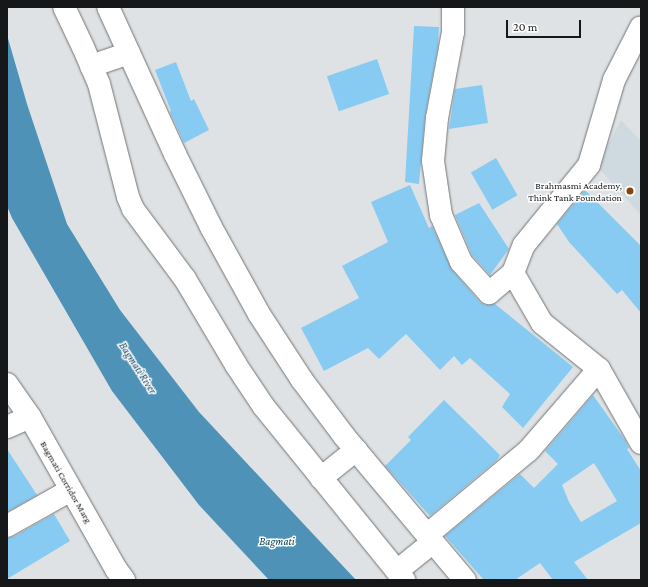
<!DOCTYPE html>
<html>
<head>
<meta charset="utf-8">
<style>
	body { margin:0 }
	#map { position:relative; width:648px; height:587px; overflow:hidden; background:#dfe2e4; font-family:"Crimson Pro",serif }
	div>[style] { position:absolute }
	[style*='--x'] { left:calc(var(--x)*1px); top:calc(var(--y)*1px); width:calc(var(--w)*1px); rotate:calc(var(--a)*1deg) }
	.built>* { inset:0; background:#cfd9e0 }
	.water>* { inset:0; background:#4f92b8 }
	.building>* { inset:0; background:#87cbf3; transform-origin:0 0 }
	.roads { filter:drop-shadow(0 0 1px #717475) drop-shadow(0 0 1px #717475) }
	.minor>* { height:22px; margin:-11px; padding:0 11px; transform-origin:11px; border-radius:11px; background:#fff }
	.dots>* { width:11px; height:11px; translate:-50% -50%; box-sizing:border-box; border:2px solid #fff; border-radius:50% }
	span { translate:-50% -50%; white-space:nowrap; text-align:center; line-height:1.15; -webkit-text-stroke:3px #fff; paint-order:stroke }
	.poi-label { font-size:10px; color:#161718 }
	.right { translate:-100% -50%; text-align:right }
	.street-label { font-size:10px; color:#161718 }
	.water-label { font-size:11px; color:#003b56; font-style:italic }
	.frame { position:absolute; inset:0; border:8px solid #161718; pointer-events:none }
	.scale { position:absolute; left:506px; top:20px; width:75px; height:18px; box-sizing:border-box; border:2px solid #161718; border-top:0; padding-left:5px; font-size:12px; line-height:14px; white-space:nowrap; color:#161718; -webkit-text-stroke:3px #fff; paint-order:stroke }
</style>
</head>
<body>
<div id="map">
	<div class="built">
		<div style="clip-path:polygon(621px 120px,641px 141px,641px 215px,597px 166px)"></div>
	</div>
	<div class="water">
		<div style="clip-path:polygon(7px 35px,27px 104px,67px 224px,120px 310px,199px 412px,356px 580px,269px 580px,199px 505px,112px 391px,12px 218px,7px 206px)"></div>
	</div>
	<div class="building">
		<div style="clip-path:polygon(414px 26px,439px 27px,438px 46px,425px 117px,419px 184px,405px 182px)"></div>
		<div style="left:377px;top:59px;width:37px;height:53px;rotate:71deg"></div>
		<div style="clip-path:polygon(176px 62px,191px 101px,194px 99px,209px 130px,184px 143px,170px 112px,171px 111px,155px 70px)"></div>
		<div style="clip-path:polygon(482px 85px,488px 123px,449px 129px,455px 89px)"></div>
		<div style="left:496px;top:158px;width:43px;height:29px;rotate:60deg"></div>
		<div style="clip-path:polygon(410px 185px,429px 228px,432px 226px,452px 270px,480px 302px,485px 305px,495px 304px,573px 367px,523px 428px,502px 407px,510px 394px,470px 358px,462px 365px,454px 356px,440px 370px,406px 334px,379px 359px,368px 348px,324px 371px,301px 328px,359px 298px,342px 266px,388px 242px,371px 202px)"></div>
		<div style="clip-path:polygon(585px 190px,641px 246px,641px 313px,622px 290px,617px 294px,569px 242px,557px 224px)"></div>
		<div style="clip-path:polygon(479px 203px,509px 249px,490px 275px,472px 255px,455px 215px)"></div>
		<div style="clip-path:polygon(evenodd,593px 395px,625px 440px,629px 448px,627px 449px,641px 471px,641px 523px,574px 562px,588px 580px,553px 580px,540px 563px,515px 580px,484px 580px,445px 536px,520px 474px,534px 488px,558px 464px,545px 451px,593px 395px,594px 463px,617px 501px,581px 522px,569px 502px,562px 485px,594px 463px)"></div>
		<div style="clip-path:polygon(444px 400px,500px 455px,497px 460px,430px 516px,385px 466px,411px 440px,408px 437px)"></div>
		<div style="clip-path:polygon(7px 449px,37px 495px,7px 512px)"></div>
		<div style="clip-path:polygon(54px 514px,70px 541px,7px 579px,7px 538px,13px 537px)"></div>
	</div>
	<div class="roads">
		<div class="minor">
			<div style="--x:64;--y:7;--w:44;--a:64.6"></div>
			<div style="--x:83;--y:47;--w:40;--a:66.6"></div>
			<div style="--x:99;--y:84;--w:117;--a:75.6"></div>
			<div style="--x:128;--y:197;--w:13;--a:67"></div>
			<div style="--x:133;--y:209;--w:87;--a:53.4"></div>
			<div style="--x:185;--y:279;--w:100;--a:59.3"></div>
			<div style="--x:236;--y:365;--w:50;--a:56.3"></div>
			<div style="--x:264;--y:407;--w:223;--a:51"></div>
			<div style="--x:108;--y:7;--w:162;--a:65.5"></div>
			<div style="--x:175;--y:154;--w:81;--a:63.7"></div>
			<div style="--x:211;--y:227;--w:99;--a:61.1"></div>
			<div style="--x:259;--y:314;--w:79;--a:56.9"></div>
			<div style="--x:302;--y:380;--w:70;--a:53.1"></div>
			<div style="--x:344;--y:436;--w:188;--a:50"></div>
			<div style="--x:453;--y:7;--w:25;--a:90"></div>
			<div style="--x:453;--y:32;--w:87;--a:100.5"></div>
			<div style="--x:437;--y:118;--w:43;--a:95.3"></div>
			<div style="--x:433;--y:161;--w:55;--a:81.6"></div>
			<div style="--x:441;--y:215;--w:51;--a:66.9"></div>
			<div style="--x:461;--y:262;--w:42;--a:47.9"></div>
			<div style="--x:489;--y:293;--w:31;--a:-40"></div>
			<div style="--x:91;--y:66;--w:40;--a:-18.9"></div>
			<div style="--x:599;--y:369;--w:85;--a:60.4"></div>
			<div style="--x:7;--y:384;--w:40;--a:55.1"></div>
			<div style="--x:30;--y:417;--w:175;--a:60.5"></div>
			<div style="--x:116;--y:569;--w:14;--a:54"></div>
			<div style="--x:7;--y:427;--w:25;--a:-23"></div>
			<div style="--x:321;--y:478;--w:45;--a:-38.7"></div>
			<div style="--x:7;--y:526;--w:73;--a:-29.4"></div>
			<div style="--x:427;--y:535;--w:133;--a:-39.8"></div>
			<div style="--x:529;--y:450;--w:107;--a:-49.2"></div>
			<div style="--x:599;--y:369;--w:73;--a:-141.1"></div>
			<div style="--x:542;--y:323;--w:58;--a:-120.1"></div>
			<div style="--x:513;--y:273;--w:30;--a:-69"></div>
			<div style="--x:524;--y:245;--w:103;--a:-50.9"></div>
			<div style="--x:589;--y:165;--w:89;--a:-73.6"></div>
			<div style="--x:614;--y:80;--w:59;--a:-63"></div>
			<div style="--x:397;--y:571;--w:46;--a:-38.9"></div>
		</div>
	</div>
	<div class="dots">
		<div style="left:630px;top:191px;background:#85450d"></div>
	</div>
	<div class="poi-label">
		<span class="right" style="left:622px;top:191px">Brahmasmi Academy,<br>Think Tank Foundation</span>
	</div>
	<div class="street-label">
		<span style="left:66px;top:482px;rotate:60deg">Bagmati Corridor Marg</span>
	</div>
	<div class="water-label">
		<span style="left:138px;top:368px;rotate:57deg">Bagmati River</span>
		<span style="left:277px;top:541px">Bagmati</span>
	</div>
	<div class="frame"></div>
	<div class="scale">20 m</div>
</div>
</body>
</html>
